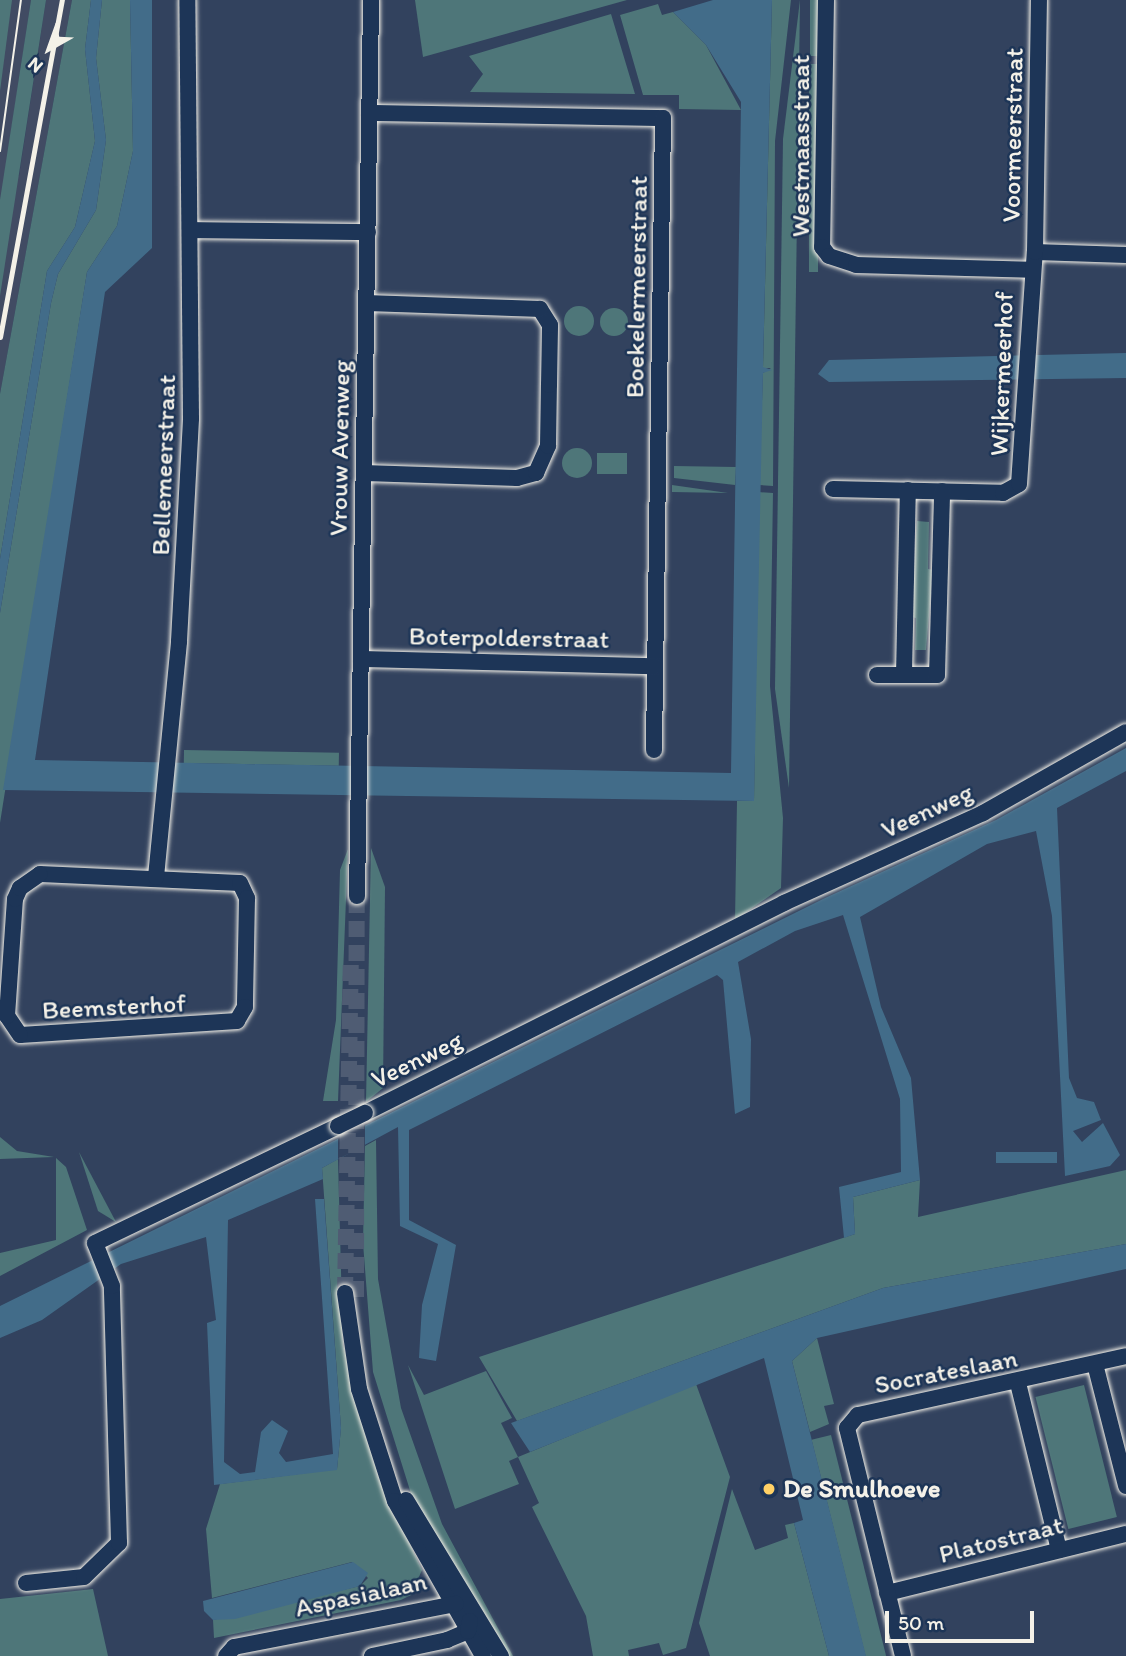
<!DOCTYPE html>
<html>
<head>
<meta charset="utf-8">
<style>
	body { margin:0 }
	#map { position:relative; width:1126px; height:1656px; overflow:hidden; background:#32425e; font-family:Itim,sans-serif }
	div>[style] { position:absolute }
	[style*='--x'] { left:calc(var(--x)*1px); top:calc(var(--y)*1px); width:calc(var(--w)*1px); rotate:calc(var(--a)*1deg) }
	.built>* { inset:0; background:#414b63 }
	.green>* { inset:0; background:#4e7679; transform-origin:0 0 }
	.round { border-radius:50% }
	.water>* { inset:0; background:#426c89; transform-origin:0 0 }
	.pier>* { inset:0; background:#32425e }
	.street-tunnel>* { height:16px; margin-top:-8px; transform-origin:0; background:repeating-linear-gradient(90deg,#4f5c73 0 16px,transparent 0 24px) }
	.roads { filter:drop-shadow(0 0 2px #f4f1e8) drop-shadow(0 0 2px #f4f1e8) }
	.street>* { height:16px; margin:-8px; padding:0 8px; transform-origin:8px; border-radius:8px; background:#1d3557 }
	.tram>* { height:2px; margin:-1px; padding:0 1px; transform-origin:1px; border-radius:1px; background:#f4f1e8 }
	.rail>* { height:5px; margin:-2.5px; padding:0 2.5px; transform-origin:2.5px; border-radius:2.5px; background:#f4f1e8 }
	.bridges { filter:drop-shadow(0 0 2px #f4f1e8) drop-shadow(0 0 2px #f4f1e8) }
	.street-bridge>* { height:16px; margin:-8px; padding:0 8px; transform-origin:8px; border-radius:8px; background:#1d3557 }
	.dots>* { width:19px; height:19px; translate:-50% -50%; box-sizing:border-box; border:4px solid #1d3557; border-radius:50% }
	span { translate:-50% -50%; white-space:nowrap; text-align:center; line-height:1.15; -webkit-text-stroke:5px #1d3557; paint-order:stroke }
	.street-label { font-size:26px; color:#f4f1e8 }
	.poi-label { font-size:26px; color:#f4f1e8; font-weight:700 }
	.left { translate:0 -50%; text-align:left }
	.north { position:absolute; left:14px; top:14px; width:70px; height:70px; -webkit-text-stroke:5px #1d3557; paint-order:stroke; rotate:220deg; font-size:19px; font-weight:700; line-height:28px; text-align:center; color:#f4f1e8 }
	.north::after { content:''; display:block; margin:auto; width:24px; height:32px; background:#f4f1e8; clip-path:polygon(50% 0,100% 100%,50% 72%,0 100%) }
	.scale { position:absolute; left:885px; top:1611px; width:149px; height:32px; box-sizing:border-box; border:4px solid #f4f1e8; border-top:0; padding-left:9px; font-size:21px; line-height:24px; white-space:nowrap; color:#f4f1e8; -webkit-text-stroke:5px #1d3557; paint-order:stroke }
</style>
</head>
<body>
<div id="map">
	<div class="built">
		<div style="clip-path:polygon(0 0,31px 0,5px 171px,19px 176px,46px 0,72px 0,0 394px)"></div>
	</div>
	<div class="green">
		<div style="clip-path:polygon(0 0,12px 0,0 91px)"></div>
		<div style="clip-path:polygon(31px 0,46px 0,0 296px,0 200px)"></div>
		<div style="clip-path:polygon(72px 0,91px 0,85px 49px,95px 141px,75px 227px,47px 271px,0 559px,0 394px)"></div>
		<div style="clip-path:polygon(102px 0,130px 0,133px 151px,117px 226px,87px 272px,0 823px,0 613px,51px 303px,58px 274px,96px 210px,106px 140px,96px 58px)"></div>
		<div style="clip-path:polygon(415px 0,627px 0,423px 57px)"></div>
		<div style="clip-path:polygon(772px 0,791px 0,775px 141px,773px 486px,759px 485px,763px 373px,771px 368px,763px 368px)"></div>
		<div style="clip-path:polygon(800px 0,789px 788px,775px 689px,783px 139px)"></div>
		<div style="left:810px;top:0;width:8px;height:56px"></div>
		<div style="clip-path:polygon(658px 4px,662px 15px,673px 12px,706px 45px,741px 110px,679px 109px,679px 95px,643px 95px,620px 15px)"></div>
		<div style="clip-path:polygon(611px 14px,635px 94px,470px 92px,483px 74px,469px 56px)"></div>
		<div style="left:809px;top:64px;width:9px;height:208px"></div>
		<div class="round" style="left:564px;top:306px;width:30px;height:30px"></div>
		<div class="round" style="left:600px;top:308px;width:28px;height:28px"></div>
		<div class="round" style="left:562px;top:448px;width:30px;height:30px"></div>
		<div style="left:597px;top:453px;width:30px;height:21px"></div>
		<div style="clip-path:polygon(674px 466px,736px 467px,735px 485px,674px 478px)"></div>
		<div style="clip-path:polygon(672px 485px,728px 493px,672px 492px)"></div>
		<div style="clip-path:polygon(758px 492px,773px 493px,770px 686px,783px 818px,781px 888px,735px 920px,737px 801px,754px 801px)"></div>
		<div style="clip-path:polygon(917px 521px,929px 522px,928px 569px,933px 570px,926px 650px,915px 650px,916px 618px,910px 617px)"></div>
		<div style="left:184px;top:750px;width:155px;height:13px;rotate:1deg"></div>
		<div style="clip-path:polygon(371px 848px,385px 887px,383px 1088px,366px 1102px)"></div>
		<div style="clip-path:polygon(348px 849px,338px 1101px,323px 1101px,336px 1020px,340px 870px)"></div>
		<div style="clip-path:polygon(0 1137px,17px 1151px,54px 1157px,0 1159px)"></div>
		<div style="clip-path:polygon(376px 1140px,378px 1279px,401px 1408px,442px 1524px,513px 1656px,507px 1656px,413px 1500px,373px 1372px,363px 1243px,365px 1146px)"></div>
		<div style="clip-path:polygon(79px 1152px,116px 1222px,98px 1211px)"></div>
		<div style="clip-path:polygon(56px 1158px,66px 1167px,87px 1230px,0 1276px,0 1253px,56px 1240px)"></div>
		<div style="clip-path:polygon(338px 1159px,343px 1345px,383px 1487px,422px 1570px,411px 1595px,401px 1600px,214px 1638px,213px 1620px,360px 1586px,368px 1578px,352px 1562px,212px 1598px,206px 1529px,220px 1484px,337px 1469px,341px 1428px,322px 1168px)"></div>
		<div style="clip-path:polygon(1126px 1170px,1126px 1244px,883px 1288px,517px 1421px,479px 1357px,855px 1234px,853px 1197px,920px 1180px,918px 1217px)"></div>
		<div style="clip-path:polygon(817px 1338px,834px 1404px,824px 1406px,829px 1424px,810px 1432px,792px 1361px)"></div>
		<div style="clip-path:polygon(408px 1365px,424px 1395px,486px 1371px,512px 1418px,501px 1423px,518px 1457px,696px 1384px,730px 1477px,686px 1648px,663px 1655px,659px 1643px,628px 1650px,629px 1656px,593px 1656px,586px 1616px,532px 1507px,539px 1503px,518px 1457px,509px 1461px,519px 1484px,455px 1509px)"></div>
		<div style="left:1084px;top:1385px;width:136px;height:50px;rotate:76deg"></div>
		<div style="left:831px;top:1435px;width:228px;height:20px;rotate:76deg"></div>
		<div style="clip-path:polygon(732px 1489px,755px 1550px,788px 1538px,785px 1525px,794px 1523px,829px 1656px,710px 1656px,699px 1623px)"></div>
		<div style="clip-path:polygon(93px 1589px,108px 1656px,0 1656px,0 1599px)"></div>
	</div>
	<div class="water">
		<div style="clip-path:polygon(91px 0,102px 0,96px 58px,106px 140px,96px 210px,58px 274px,51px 303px,0 613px,0 559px,47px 271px,75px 227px,95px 141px,85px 49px)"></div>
		<div style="clip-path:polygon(130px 0,152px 0,152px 248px,105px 292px,35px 760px,731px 773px,741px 102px,706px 45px,673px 12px,713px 0,772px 0,763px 367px,772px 370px,763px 373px,754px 801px,3px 790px,87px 272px,117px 226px,133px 151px)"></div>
		<div style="clip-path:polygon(1126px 353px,1126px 378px,829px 382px,818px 374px,829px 360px)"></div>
		<div style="clip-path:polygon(1126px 748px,1126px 771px,1057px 808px,1069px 1078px,1077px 1098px,1094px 1102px,1101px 1120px,1073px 1131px,1082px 1142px,1103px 1123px,1120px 1155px,1110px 1166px,1065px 1176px,1052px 916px,1036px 831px,987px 844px,860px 917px,881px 1007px,911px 1078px,920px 1180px,853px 1197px,855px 1234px,844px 1238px,839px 1187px,901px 1172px,900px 1099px,843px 915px,795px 931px,738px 962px,751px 1039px,750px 1107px,735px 1114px,723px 980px,717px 975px,409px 1130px,409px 1220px,456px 1245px,436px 1361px,419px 1358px,422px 1305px,438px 1244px,400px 1226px,398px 1127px,322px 1168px,323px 1179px,228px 1220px,224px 1462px,240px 1474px,255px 1472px,261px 1432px,272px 1420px,288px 1431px,279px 1453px,286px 1462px,333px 1454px,315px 1199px,324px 1199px,341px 1428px,337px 1470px,214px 1485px,207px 1323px,216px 1320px,206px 1237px,121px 1264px,42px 1320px,0 1338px,0 1306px,825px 898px,996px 820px)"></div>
		<div style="left:1057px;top:1152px;width:11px;height:61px;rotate:90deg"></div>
		<div style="clip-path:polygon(1126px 1244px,1126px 1269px,817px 1338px,792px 1361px,866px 1656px,829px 1656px,794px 1523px,803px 1520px,764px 1358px,530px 1452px,511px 1423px,883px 1288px)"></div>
		<div style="clip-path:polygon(353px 1562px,368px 1573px,360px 1586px,235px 1619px,213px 1620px,204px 1611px,203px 1601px)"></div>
	</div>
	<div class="pier">
		<div style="clip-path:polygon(365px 1124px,365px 1146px,338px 1159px,338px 1137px)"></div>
	</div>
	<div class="street-tunnel">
		<div style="--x:345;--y:1293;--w:332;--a:-89"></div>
		<div style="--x:356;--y:1297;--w:401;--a:-89.9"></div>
	</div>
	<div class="roads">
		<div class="street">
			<div style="--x:826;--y:0;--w:247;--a:90.9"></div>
			<div style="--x:822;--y:247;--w:11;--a:52"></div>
			<div style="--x:829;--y:256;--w:28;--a:18"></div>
			<div style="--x:856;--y:265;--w:174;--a:1.6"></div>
			<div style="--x:369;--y:113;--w:294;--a:1"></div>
			<div style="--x:663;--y:118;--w:632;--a:90.82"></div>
			<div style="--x:192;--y:230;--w:176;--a:0.7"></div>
			<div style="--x:1035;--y:252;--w:91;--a:1.9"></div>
			<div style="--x:364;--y:473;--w:153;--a:1.9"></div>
			<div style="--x:517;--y:478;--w:20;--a:-15"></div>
			<div style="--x:536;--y:473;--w:30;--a:-66"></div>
			<div style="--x:548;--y:446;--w:61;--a:-89.1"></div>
			<div style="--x:549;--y:385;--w:60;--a:-89"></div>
			<div style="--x:550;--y:325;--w:19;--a:-122"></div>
			<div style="--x:540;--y:309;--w:173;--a:-178"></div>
			<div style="--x:833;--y:489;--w:170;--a:1.3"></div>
			<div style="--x:1003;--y:493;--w:18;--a:-29"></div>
			<div style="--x:1019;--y:484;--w:233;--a:-86.1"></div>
			<div style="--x:1035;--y:252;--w:252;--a:-89.1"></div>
			<div style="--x:361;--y:659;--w:294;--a:1.4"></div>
			<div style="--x:904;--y:674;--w:184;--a:-88.8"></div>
			<div style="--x:877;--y:675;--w:60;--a:0"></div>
			<div style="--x:937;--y:675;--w:184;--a:-88.4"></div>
			<div style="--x:40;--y:874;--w:200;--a:2.6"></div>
			<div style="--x:240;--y:883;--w:17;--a:65"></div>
			<div style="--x:247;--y:898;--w:109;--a:91.1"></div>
			<div style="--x:245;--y:1007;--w:16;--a:120"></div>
			<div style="--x:237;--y:1021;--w:217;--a:176.3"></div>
			<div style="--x:20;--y:1035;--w:23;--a:-124"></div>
			<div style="--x:7;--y:1016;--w:117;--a:-86.1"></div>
			<div style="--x:15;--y:899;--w:12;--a:-66"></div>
			<div style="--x:20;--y:888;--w:24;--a:-35"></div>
			<div style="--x:156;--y:877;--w:237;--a:-84.4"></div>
			<div style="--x:179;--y:641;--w:223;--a:-86.9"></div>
			<div style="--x:191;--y:418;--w:418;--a:-90.5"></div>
			<div style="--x:357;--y:896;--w:896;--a:-89.1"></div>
			<div style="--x:365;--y:1113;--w:469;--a:-26.6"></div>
			<div style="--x:784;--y:903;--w:218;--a:-24.3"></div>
			<div style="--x:983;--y:813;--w:164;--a:-29.5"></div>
			<div style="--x:345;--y:1293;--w:97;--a:81.7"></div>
			<div style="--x:359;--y:1389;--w:118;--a:72.2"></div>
			<div style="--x:395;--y:1501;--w:178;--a:60.4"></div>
			<div style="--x:1095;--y:1364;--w:126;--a:75.7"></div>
			<div style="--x:1018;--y:1383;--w:172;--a:76.2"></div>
			<div style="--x:406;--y:1500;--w:183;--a:58.7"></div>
			<div style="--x:26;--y:1583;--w:58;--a:-5.9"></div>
			<div style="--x:84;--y:1577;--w:49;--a:-44.2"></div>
			<div style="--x:119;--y:1543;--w:257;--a:-91.6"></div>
			<div style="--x:112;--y:1286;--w:46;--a:-111.6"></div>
			<div style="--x:95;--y:1243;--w:270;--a:-25.7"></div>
			<div style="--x:887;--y:1593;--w:246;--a:-13.9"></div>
			<div style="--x:226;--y:1656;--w:12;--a:-48"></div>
			<div style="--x:234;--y:1647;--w:226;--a:-11"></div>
			<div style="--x:372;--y:1656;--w:77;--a:-12"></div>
			<div style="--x:447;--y:1640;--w:23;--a:-23"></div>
			<div style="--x:468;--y:1631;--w:10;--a:-79"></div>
			<div style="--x:903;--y:1656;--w:235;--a:-103.8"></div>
			<div style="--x:847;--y:1428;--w:17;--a:-50"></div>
			<div style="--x:858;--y:1415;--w:274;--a:-12.4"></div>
		</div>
	</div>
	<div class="tram">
		<div style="--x:0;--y:151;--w:152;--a:-82.1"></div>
	</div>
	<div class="rail">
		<div style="--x:0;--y:337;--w:343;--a:-79.6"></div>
	</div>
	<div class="bridges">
		<div class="street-bridge">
			<div style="--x:338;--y:1126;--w:30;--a:-26"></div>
		</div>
	</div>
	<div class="dots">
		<div style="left:769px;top:1489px;background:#ffd166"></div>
	</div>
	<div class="street-label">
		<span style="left:1013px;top:135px;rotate:-89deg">Voormeerstraat</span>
		<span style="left:801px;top:146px;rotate:-90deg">Westmaasstraat</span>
		<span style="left:637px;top:287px;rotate:-89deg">Boekelermeerstraat</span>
		<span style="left:1002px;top:374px;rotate:-88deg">Wijkermeerhof</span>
		<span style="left:340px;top:448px;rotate:-89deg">Vrouw Avenweg</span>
		<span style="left:164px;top:465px;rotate:-88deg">Bellemeerstraat</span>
		<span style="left:509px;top:638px;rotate:1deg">Boterpolderstraat</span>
		<span style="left:927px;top:811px;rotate:-25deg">Veenweg</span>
		<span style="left:114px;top:1007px;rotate:-3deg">Beemsterhof</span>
		<span style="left:417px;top:1060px;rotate:-26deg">Veenweg</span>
		<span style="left:946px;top:1372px;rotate:-11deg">Socrateslaan</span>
		<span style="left:1001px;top:1540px;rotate:-14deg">Platostraat</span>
		<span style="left:361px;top:1595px;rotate:-12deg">Aspasialaan</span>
	</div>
	<div class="poi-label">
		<span class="left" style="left:783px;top:1489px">De Smulhoeve</span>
	</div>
	<div class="north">N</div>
	<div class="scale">50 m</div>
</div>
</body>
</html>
